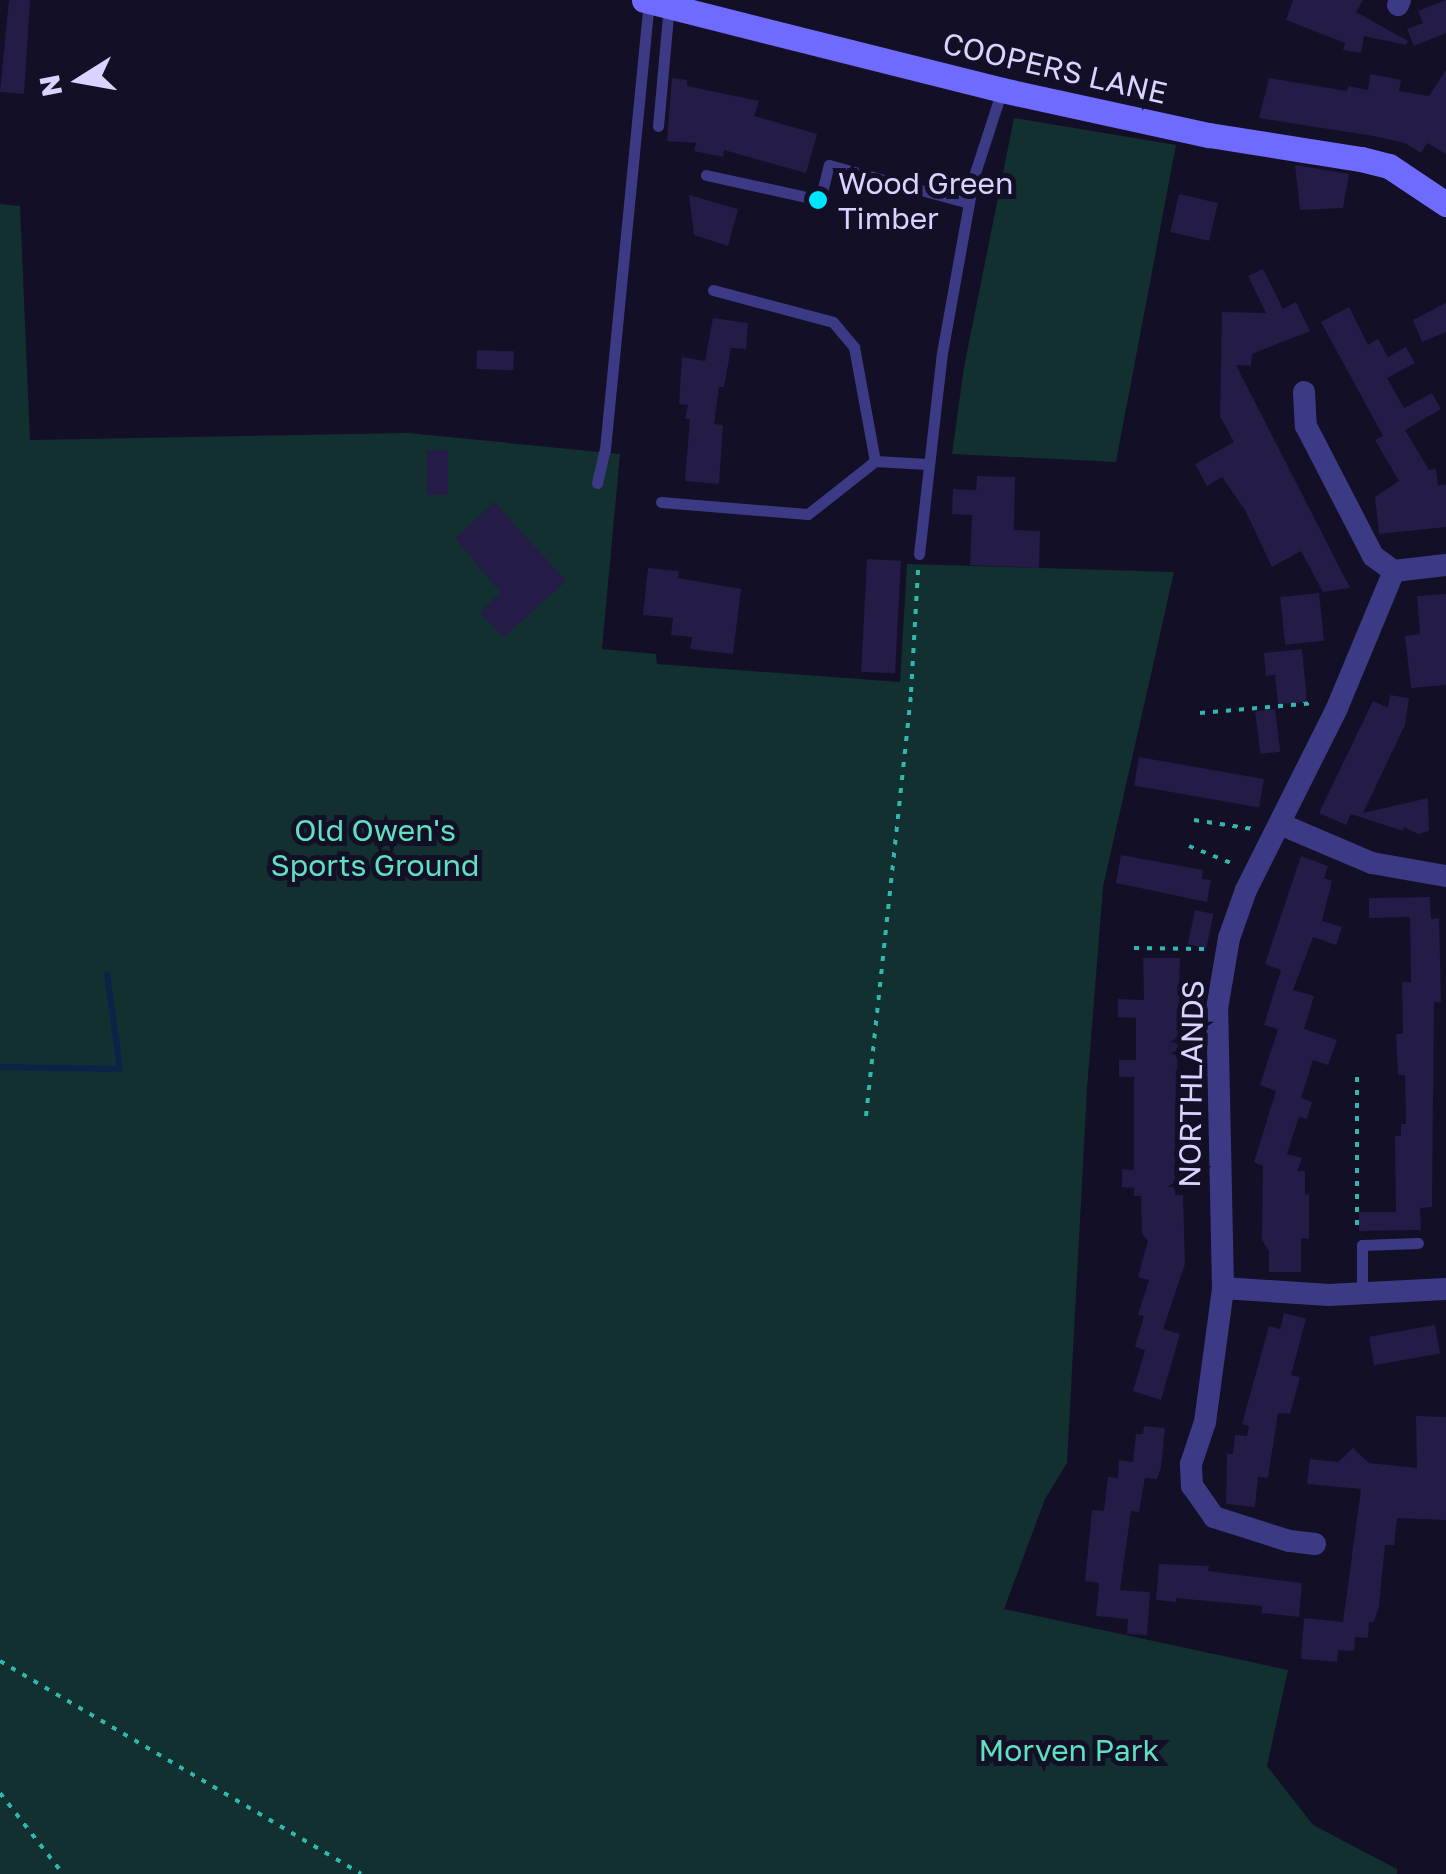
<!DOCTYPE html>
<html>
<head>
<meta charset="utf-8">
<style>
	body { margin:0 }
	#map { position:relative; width:1446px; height:1874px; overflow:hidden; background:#130f26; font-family:"Golos Text",sans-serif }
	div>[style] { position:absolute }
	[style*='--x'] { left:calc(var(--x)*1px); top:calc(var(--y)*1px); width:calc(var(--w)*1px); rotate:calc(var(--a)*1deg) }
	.green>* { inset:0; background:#12302f }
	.stream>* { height:6px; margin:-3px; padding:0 3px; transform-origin:3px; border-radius:3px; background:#0c2248 }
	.building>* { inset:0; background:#241b47; transform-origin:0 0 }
	.path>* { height:4px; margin-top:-2px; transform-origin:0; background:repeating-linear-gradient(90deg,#2fb8b0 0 5px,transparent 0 13px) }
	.service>* { height:11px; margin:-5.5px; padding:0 5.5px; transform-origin:5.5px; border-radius:5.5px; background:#3d3a85 }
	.minor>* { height:22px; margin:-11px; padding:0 11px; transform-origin:11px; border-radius:11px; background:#3d3a85 }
	.secondary>* { height:25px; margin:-12.5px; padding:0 12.5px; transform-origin:12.5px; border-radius:12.5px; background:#6f6bff }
	.dots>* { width:28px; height:28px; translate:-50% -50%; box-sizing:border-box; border:5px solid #130f26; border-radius:50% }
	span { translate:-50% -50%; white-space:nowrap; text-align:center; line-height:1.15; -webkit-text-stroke:10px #130f26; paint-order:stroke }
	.street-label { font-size:30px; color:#d9d4ff }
	.poi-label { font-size:30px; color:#d9d4ff }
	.left { translate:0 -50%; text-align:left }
	.park-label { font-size:30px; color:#5fe0c0 }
	.north { position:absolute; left:30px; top:30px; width:100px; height:100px; -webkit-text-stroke:8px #130f26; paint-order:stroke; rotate:259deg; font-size:28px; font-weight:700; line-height:40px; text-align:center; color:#d9d4ff }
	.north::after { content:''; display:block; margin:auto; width:35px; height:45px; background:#d9d4ff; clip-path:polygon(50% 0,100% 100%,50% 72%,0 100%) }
</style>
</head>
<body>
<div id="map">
	<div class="green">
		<div style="clip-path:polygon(1014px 118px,1176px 145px,1116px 462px,952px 454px,964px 367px)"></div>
		<div style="clip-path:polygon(0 204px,20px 206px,30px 440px,408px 433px,620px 454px,602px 649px,656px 654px,657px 664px,900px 682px,907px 564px,1174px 572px,1103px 887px,1087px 1089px,1067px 1463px,1045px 1499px,1004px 1609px,1288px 1670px,1267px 1766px,1313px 1825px,1397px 1869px,1397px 1874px,0 1874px)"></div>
	</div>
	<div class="stream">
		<div style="--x:0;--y:1067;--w:120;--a:1"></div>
		<div style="--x:120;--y:1069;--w:96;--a:-97.8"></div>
	</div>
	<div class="building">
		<div style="clip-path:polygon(9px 0,30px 0,24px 94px,0 92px)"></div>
		<div style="clip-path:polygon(1293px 0,1363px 0,1356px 12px,1408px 41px,1406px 45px,1364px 36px,1361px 53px,1343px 50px,1345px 43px,1286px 20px)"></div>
		<div style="clip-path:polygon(1446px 0,1446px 33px,1414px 46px,1407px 29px,1423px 23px,1418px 11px)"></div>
		<div style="clip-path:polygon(1446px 70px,1446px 154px,1427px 143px,1421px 153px,1405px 143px,1373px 136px,1259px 118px,1269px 78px,1347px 91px,1348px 86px,1368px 90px,1370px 74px,1401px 80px,1399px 91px,1429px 96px)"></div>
		<div style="clip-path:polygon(672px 78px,687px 80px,687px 86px,759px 101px,754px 116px,817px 134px,806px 173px,724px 150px,723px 157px,694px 151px,696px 143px,667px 141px)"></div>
		<div style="clip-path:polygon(1295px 165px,1349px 174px,1343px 208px,1300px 210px)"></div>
		<div style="left:1179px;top:194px;width:40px;height:39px;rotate:13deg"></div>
		<div style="clip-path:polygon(689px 195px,738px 209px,728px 246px,694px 235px)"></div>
		<div style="clip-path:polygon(1263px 269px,1283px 309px,1296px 302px,1310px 331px,1252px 354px,1251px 366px,1236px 365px,1350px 588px,1323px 592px,1301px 551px,1272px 567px,1245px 510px,1222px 477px,1207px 486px,1195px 464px,1234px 442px,1220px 416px,1222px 312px,1266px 313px,1248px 276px)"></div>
		<div style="clip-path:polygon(1446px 303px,1446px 332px,1422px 342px,1413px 320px)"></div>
		<div style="clip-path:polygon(1349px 307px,1368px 345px,1378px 339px,1388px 357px,1406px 347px,1415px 363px,1387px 378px,1404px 408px,1432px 393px,1441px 409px,1405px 430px,1429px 470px,1436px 469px,1438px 485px,1446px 485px,1446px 527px,1379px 534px,1375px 497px,1399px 481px,1375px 440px,1383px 436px,1321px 322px)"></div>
		<div style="clip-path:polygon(713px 318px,748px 323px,746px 349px,731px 348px,724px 387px,719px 387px,714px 424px,723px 425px,719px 484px,685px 481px,690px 419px,685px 419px,688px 405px,679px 404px,682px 357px,705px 361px)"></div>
		<div style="left:477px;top:350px;width:37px;height:19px;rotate:2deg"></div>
		<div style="left:427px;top:450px;width:21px;height:45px"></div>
		<div style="clip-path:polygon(977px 476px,1015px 477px,1014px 530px,1040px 531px,1039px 568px,970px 565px,972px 515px,952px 514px,953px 489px,976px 490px)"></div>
		<div style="clip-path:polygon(494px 502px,566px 581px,503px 638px,480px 613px,500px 592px,455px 538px)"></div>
		<div style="left:867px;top:559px;width:34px;height:113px;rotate:3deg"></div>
		<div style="clip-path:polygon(648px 568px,679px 571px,678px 578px,741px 589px,733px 654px,690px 649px,692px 637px,671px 635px,673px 618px,643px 615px)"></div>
		<div style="left:1319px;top:593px;width:48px;height:39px;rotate:84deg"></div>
		<div style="clip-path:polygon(1446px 594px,1446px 685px,1411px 688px,1405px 636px,1420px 634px,1417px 596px)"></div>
		<div style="clip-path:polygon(1302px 649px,1307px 702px,1278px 704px,1275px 675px,1266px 676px,1264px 653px)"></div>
		<div style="clip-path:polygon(1390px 695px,1409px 698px,1405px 725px,1363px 813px,1428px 798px,1429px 831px,1418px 834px,1404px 827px,1403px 831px,1351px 814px,1346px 825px,1319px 813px,1373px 701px,1388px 708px)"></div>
		<div style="left:1275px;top:709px;width:43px;height:20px;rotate:83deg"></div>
		<div style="left:1139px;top:757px;width:127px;height:29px;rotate:10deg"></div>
		<div style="clip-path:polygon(1121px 855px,1203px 870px,1202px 879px,1211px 880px,1207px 902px,1116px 883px)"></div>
		<div style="clip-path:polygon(1301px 856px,1328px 866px,1324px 878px,1332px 881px,1322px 921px,1342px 927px,1336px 945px,1313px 937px,1293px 990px,1314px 996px,1304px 1029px,1337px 1040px,1328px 1065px,1313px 1060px,1301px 1098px,1312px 1102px,1307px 1119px,1299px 1117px,1287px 1154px,1302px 1158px,1297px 1171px,1305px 1171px,1305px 1195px,1309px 1194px,1309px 1239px,1301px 1238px,1301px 1272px,1269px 1272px,1269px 1251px,1262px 1240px,1263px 1166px,1254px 1162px,1276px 1091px,1260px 1085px,1278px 1029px,1264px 1025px,1281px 970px,1265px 964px)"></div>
		<div style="clip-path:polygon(1430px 897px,1431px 919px,1439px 918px,1441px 1002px,1434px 1002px,1432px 1207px,1420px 1208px,1421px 1230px,1359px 1231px,1359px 1212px,1396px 1212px,1395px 1136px,1401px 1136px,1401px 1124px,1406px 1124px,1405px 1075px,1398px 1075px,1396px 1034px,1403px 1034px,1402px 982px,1411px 982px,1410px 917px,1369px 918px,1369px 898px)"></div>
		<div style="left:1195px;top:910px;width:19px;height:35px;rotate:12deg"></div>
		<div style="clip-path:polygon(1143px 958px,1180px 958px,1175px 1158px,1175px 1195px,1183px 1195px,1185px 1264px,1163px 1329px,1180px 1334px,1161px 1400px,1133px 1391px,1145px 1350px,1135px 1347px,1144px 1316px,1138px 1315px,1149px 1280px,1138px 1277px,1148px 1241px,1142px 1234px,1141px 1196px,1134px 1196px,1134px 1188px,1122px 1187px,1122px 1169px,1134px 1170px,1134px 1077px,1119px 1077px,1119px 1060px,1136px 1060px,1136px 1018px,1118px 1017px,1118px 999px,1144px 1000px)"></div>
		<div style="clip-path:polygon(1284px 1313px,1306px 1319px,1291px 1375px,1300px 1377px,1290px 1414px,1278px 1413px,1268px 1478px,1258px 1477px,1255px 1507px,1226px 1504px,1227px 1454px,1233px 1454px,1235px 1435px,1247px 1436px,1249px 1426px,1242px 1424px,1269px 1326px,1280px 1329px)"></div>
		<div style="left:1435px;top:1325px;width:29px;height:67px;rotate:80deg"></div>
		<div style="clip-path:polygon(1416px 1416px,1446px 1417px,1446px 1520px,1397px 1518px,1394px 1545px,1385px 1545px,1379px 1606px,1374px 1622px,1369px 1622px,1368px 1638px,1355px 1637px,1354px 1651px,1338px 1650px,1337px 1662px,1301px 1659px,1304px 1618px,1343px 1622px,1361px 1489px,1307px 1484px,1310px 1459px,1338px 1462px,1353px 1448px,1369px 1463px,1417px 1468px)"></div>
		<div style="clip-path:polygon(1144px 1426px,1165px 1428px,1161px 1467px,1157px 1479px,1145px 1478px,1139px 1512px,1131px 1511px,1120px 1590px,1150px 1592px,1147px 1635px,1127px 1634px,1128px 1619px,1096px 1616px,1099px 1583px,1085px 1581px,1092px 1510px,1104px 1511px,1108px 1477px,1118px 1478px,1119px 1460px,1133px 1462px,1136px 1434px,1143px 1434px)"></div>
		<div style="clip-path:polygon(1159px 1564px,1209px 1566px,1208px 1571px,1302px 1583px,1299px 1617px,1262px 1613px,1262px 1606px,1176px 1598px,1176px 1602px,1156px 1600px)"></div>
	</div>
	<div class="path">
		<div style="--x:1200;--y:713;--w:115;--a:-5"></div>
		<div style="--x:1194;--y:820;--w:60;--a:8.7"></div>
		<div style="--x:1189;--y:846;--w:51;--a:22"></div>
		<div style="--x:1134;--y:948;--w:70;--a:0.8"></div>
		<div style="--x:1357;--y:1077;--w:150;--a:90"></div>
		<div style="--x:866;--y:1116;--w:426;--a:-83.9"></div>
		<div style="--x:911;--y:692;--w:123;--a:-86.7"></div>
		<div style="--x:0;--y:1661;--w:419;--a:30.5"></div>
		<div style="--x:0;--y:1793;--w:103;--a:52.1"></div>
	</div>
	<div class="service">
		<div style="--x:658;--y:126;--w:121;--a:-84.8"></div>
		<div style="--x:706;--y:175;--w:117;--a:12.4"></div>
		<div style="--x:820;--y:200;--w:36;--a:-76"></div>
		<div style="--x:829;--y:165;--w:145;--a:15.2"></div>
		<div style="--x:713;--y:290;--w:124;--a:14.9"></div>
		<div style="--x:833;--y:322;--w:33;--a:50"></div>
		<div style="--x:854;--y:347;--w:116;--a:79.6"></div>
		<div style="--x:875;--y:461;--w:52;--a:3.3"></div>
		<div style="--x:597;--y:483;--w:35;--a:-77"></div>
		<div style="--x:605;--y:449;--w:450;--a:-84.4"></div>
		<div style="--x:661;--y:502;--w:147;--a:4.7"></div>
		<div style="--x:808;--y:514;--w:85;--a:-38.3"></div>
		<div style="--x:919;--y:554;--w:202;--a:-83.5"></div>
		<div style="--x:942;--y:353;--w:180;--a:-79.8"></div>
		<div style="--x:974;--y:176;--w:90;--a:-72"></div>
		<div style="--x:1362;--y:1294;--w:49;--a:-90"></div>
		<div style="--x:1362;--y:1245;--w:56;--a:-2"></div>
	</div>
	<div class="minor">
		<div style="--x:1398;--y:5;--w:5;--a:-68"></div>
		<div style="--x:1304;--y:392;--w:34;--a:87"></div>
		<div style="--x:1306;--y:426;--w:146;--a:62.7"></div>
		<div style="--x:1373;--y:556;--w:26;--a:36"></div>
		<div style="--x:1394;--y:571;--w:52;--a:-6.6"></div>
		<div style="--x:1280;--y:824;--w:100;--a:23"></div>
		<div style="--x:1372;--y:863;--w:75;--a:10"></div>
		<div style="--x:1223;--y:1288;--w:106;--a:3.8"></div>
		<div style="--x:1329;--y:1295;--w:117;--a:-2.9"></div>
		<div style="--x:1315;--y:1544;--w:26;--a:-173"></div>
		<div style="--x:1289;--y:1541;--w:79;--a:-162.3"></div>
		<div style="--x:1214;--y:1517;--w:38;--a:-125"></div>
		<div style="--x:1192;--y:1486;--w:22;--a:-93"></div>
		<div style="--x:1191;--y:1464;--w:44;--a:-71.6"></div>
		<div style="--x:1205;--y:1422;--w:135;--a:-82.3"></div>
		<div style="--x:1223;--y:1288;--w:279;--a:-91.2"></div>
		<div style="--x:1217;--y:1009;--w:72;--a:-80.4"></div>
		<div style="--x:1229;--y:938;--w:51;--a:-70.5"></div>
		<div style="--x:1246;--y:890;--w:203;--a:-63.4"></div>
		<div style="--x:1337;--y:708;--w:148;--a:-67.4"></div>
	</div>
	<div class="secondary">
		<div style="--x:644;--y:0;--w:369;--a:14.1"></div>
		<div style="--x:1002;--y:90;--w:212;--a:12.3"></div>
		<div style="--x:1209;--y:135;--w:154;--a:9"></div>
		<div style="--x:1361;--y:159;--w:29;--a:14"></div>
		<div style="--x:1389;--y:166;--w:69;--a:33.7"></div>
	</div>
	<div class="dots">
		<div style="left:818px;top:200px;background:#00e5ff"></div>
	</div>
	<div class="street-label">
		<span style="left:1055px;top:68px;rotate:13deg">COOPERS LANE</span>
		<span style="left:1191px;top:1084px;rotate:-89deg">NORTHLANDS</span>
	</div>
	<div class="poi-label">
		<span class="left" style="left:838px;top:200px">Wood Green<br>Timber</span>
	</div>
	<div class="park-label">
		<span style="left:375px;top:847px">Old Owen's<br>Sports Ground</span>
		<span style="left:1069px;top:1750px">Morven Park</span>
	</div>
	<div class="north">N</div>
</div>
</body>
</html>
